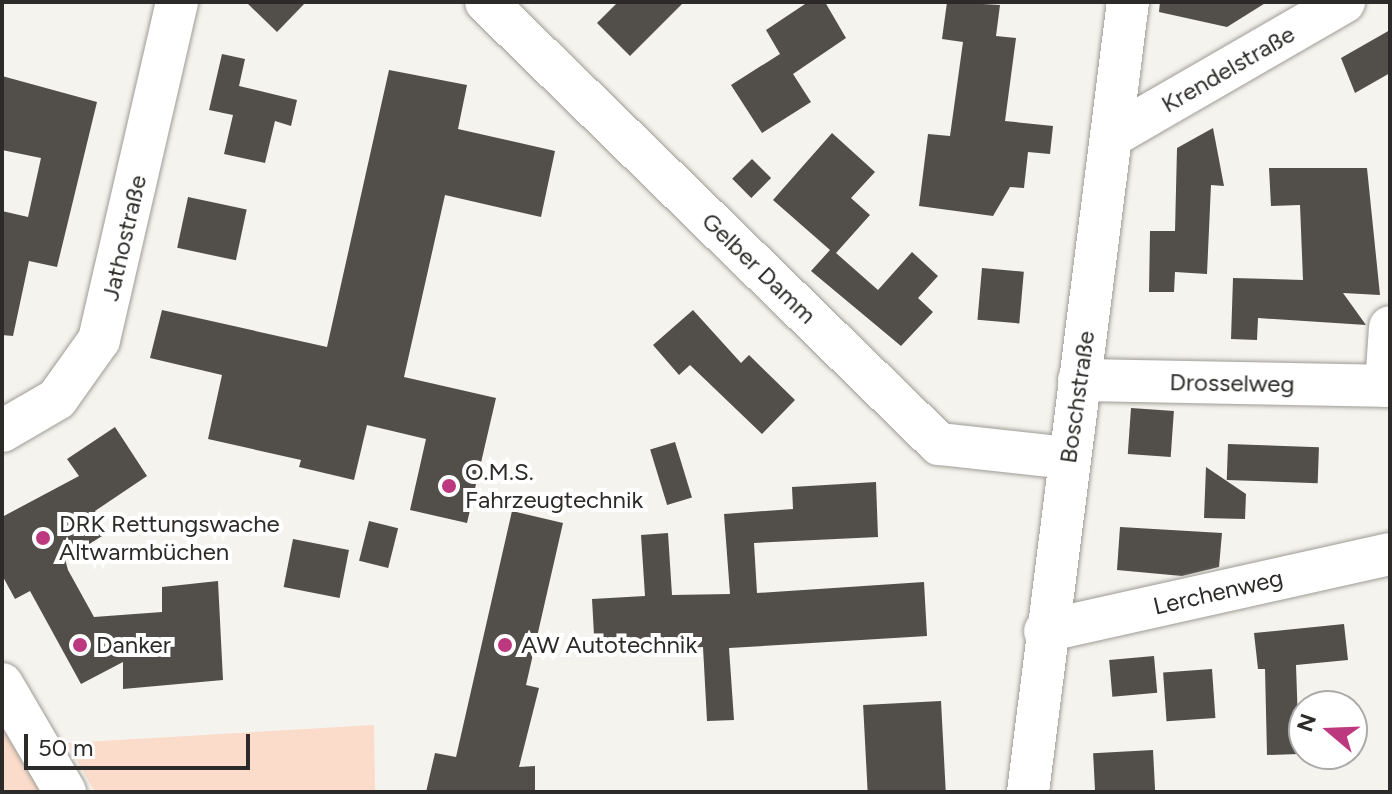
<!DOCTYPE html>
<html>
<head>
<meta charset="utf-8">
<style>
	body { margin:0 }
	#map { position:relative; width:1392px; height:794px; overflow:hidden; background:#f5f3ed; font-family:Figtree,sans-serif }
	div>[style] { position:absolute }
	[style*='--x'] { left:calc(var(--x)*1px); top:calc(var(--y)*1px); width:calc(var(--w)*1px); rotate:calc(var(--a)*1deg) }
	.green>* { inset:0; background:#fbdbc9 }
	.building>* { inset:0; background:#524f4b; transform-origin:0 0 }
	.roads { filter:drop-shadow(0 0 2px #9e9c96) drop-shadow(0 0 2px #9e9c96) }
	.minor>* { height:42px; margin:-21px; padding:0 21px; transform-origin:21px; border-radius:21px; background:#fff }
	.dots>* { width:22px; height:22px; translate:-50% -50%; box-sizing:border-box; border:4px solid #fff; border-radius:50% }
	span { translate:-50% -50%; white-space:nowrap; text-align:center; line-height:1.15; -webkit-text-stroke:8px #fff; paint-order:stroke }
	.street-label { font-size:24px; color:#2c2b29 }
	.poi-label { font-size:24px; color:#2c2b29 }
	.left { translate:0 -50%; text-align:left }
	.frame { position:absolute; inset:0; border:4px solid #2c2b29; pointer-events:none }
	.north { position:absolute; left:1288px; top:690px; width:80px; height:80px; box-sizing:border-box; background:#fff; border:2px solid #abaaa9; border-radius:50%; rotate:289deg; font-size:22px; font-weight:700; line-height:32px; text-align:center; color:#2c2b29 }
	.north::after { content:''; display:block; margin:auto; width:28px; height:36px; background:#bd397f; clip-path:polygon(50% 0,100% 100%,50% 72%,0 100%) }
	.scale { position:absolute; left:24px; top:734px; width:226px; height:36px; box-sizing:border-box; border:4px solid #2c2b29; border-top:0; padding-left:10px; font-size:24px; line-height:28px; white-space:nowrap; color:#2c2b29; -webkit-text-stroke:6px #fff; paint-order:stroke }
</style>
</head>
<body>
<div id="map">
	<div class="green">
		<div style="clip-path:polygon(2px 721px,43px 792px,2px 792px)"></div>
		<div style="clip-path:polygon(374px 725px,375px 792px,95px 792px,67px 743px)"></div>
	</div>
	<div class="building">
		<div style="clip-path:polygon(246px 2px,306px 2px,277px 32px)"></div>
		<div style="clip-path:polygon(618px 2px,684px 2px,630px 56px,597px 23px)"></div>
		<div style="clip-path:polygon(808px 2px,825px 2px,846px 38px,793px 74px,811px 102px,762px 133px,731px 85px,780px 54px,766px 30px)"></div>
		<div style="clip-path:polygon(947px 2px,1000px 5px,996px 36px,1016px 38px,1005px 121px,1053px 126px,1050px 154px,1028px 152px,1024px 188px,1010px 187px,993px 216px,919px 206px,928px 134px,950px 136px,963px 42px,942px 39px)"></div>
		<div style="clip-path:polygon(1160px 2px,1267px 2px,1227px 27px,1159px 12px)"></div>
		<div style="clip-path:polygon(1390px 30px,1390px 73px,1355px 93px,1341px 58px)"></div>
		<div style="clip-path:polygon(222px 54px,245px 59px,239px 86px,297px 100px,291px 126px,275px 121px,265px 163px,224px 154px,233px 115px,209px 110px)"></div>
		<div style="clip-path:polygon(389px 70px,467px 85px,458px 129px,555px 151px,541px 217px,445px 195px,404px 377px,496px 398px,467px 523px,410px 510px,426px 439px,367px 425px,354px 480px,299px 467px,301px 460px,208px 439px,222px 375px,150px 358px,162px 310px,327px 347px)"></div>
		<div style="clip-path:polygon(2px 76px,97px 102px,57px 267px,29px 261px,13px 336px,2px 335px,2px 211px,28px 217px,41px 158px,2px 150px)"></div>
		<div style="clip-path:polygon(1213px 128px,1224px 186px,1211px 185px,1207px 274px,1175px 272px,1174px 292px,1149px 292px,1150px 231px,1175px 231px,1177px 148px)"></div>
		<div style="clip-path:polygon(832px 133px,875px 172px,851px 198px,870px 215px,836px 253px,878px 290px,912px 252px,938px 276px,918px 298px,933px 312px,901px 346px,811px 271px,830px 250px,773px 200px)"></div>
		<div style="left:752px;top:159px;width:27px;height:28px;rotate:45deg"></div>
		<div style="clip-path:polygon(1269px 168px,1367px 168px,1380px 295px,1343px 293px,1366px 325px,1258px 318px,1257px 340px,1231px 339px,1233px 278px,1303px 280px,1300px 205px,1271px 206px)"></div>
		<div style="left:188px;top:197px;width:60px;height:52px;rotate:12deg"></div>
		<div style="left:982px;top:268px;width:42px;height:52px;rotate:5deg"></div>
		<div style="clip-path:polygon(693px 310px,741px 363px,749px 355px,795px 400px,762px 434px,690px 365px,679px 375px,653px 345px)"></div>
		<div style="left:1131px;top:408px;width:43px;height:46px;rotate:4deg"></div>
		<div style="clip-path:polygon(115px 427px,147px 476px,95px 511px,107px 533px,65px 559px,68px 570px,94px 617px,162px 612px,162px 587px,218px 581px,223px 680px,123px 689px,123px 662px,81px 684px,30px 591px,15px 599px,2px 575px,2px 517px,79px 476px,67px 459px)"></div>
		<div style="left:675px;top:442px;width:58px;height:26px;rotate:73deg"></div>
		<div style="left:1228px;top:444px;width:91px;height:36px;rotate:2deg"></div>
		<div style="clip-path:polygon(1206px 467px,1246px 494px,1245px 519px,1204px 518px)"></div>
		<div style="clip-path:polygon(876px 482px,878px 537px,754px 543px,757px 593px,924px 582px,927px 636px,729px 648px,734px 720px,707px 721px,703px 647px,595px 653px,592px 599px,645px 596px,641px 535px,668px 533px,672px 595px,730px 594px,724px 514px,793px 509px,792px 487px)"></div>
		<div style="clip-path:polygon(512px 511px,563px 523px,526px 685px,539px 688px,519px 767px,535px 766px,535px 792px,426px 792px,435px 753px,456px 757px)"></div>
		<div style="left:369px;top:521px;width:30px;height:41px;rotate:14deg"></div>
		<div style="clip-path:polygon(1120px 527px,1222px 533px,1219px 567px,1182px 576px,1117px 570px)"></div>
		<div style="left:293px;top:539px;width:57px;height:49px;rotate:11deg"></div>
		<div style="clip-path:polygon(1344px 624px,1348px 660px,1296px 665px,1299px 754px,1267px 755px,1265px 669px,1258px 669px,1254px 633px)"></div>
		<div style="left:1154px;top:656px;width:37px;height:45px;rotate:85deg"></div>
		<div style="left:1212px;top:669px;width:49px;height:49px;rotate:86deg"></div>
		<div style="left:941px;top:701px;width:91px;height:78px;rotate:87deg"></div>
		<div style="left:1153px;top:750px;width:42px;height:60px;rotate:87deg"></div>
	</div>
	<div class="roads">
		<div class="minor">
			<div style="--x:486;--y:2;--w:633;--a:44.3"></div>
			<div style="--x:939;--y:444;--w:130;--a:6.2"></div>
			<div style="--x:1112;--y:136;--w:268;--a:-30"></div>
			<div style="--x:1079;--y:380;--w:307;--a:1.1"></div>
			<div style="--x:1386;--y:386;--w:59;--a:-86.1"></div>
			<div style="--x:2;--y:431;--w:64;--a:-30.2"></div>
			<div style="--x:57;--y:399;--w:72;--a:-54.6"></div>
			<div style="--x:99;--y:340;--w:347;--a:-77"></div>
			<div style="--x:1045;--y:631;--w:353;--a:-12.6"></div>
			<div style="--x:2;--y:684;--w:125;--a:59.7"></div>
			<div style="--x:1028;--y:792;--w:796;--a:-82.79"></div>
		</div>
	</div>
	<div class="dots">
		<div style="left:449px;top:486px;background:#bd397f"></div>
		<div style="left:43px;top:538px;background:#bd397f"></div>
		<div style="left:80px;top:645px;background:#bd397f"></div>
		<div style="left:505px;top:645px;background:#bd397f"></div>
	</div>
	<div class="street-label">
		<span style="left:1228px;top:69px;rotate:-30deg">Krendelstraße</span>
		<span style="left:124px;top:238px;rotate:-77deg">Jathostraße</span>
		<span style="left:759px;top:268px;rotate:44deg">Gelber Damm</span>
		<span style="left:1232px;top:383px;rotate:1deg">Drosselweg</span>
		<span style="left:1077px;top:397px;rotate:-82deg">Boschstraße</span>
		<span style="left:1218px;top:592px;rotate:-13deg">Lerchenweg</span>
	</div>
	<div class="poi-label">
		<span class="left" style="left:465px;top:486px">O.M.S.<br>Fahrzeugtechnik</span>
		<span class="left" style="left:59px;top:538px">DRK Rettungswache<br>Altwarmbüchen</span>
		<span class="left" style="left:96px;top:645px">Danker</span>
		<span class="left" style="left:521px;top:645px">AW Autotechnik</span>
	</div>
	<div class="frame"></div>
	<div class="north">N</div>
	<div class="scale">50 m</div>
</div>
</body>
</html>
